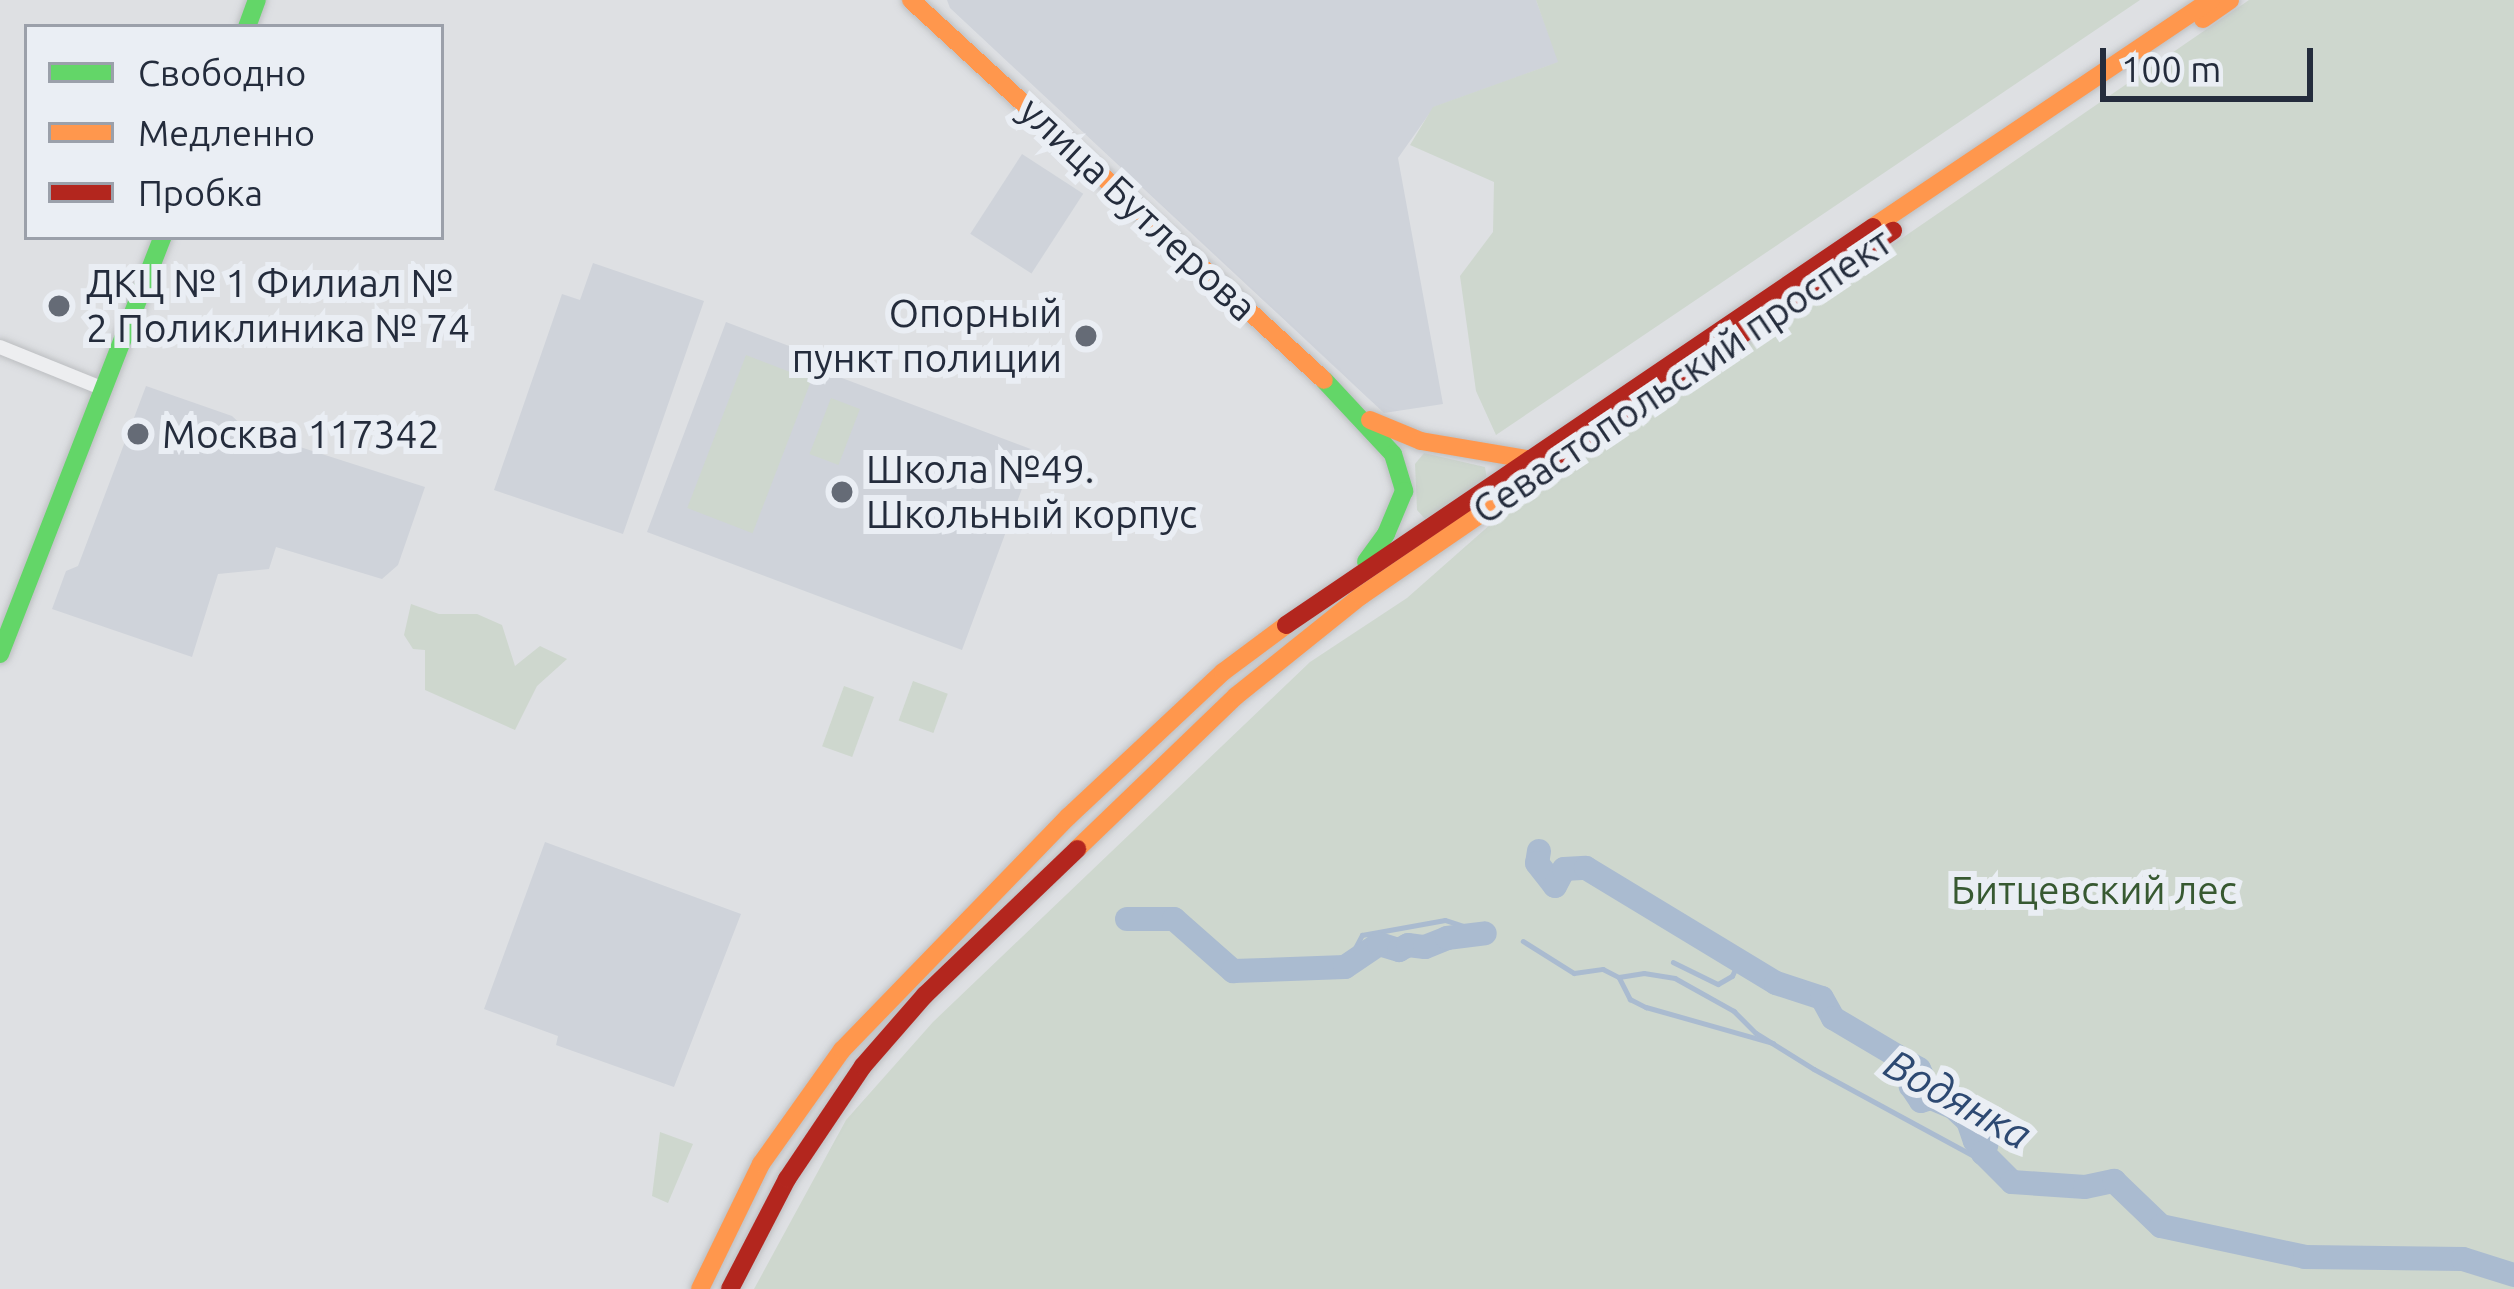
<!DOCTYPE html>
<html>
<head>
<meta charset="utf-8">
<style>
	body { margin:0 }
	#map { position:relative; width:2514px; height:1289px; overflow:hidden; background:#dee0e3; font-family:Ubuntu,sans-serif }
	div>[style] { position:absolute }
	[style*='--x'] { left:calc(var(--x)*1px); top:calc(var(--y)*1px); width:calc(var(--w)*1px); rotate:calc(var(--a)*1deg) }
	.built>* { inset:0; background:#cfd3da; transform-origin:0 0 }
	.green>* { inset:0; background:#ced7ce; transform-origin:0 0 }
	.stream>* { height:4.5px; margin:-2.25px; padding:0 2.25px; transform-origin:2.25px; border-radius:2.25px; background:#aabbd0 }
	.river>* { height:24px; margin:-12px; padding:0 12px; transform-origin:12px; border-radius:12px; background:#aabbd0 }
	.roads { filter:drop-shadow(0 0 3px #bcbec1) drop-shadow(0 0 3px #bcbec1) }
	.street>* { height:14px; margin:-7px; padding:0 7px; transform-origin:7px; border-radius:7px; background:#edeef0 }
	.fast>* { height:18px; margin:-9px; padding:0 9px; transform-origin:9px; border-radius:9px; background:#63d668 }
	.slow>* { height:18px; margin:-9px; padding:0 9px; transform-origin:9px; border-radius:9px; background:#ff974d }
	.jam>* { height:18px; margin:-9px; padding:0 9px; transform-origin:9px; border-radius:9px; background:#b3261e }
	.dots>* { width:33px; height:33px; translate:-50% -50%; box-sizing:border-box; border:6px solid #eaeef4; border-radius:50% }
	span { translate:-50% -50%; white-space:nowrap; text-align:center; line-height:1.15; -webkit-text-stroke:12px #eaeef4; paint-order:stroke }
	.street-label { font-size:39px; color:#242c3c }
	.poi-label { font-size:39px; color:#242c3c }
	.left { translate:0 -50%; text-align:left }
	.right { translate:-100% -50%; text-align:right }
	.park-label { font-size:39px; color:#375931 }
	.water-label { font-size:42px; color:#2d4972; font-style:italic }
	.legend { position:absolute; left:24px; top:24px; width:420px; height:216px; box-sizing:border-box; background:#eaeef4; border:3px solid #9ba0aa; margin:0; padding:15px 21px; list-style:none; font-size:36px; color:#242c3c }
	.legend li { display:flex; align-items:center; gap:24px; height:60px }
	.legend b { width:60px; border:3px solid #9ba0aa }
	.scale { position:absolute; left:2100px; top:48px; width:213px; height:54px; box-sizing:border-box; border:6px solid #242c3c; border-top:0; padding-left:15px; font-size:36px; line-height:42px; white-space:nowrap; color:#242c3c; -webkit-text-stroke:9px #eaeef4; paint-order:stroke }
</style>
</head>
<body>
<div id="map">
	<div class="built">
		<div style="clip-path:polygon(947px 0,1536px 0,1559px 62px,1434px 107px,1398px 158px,1443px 404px,1384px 413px,950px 8px)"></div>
		<div style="left:1022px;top:154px;width:73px;height:95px;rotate:33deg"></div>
		<div style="clip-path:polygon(593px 263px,704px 301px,623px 534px,494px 490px,562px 294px,580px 300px)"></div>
		<div style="clip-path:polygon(726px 322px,805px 352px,802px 363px,1036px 451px,962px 650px,647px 532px)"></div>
		<div style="clip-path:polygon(146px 386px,232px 416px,247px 430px,425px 487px,398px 565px,382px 579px,276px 547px,269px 569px,218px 574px,192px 657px,52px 609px,66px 571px,78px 566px)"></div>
		<div style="clip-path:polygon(545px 842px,741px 914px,674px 1087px,556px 1045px,558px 1036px,484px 1009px)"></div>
	</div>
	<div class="green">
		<div style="clip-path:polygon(1536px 0,2140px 0,1496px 435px,1476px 391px,1460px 276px,1493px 232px,1494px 182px,1410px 145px,1433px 107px,1558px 62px)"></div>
		<div style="clip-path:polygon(2249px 0,2514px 0,2514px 1289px,754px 1289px,846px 1120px,933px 1022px,1310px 662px,1407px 598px,1509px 508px)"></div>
		<div style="left:746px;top:355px;width:70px;height:164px;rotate:21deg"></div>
		<div style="left:831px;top:398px;width:31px;height:60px;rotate:21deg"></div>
		<div style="clip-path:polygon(1424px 453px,1485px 467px,1487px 480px,1425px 519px,1417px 510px,1415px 464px)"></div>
		<div style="clip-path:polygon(411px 604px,439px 614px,477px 614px,502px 625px,515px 666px,540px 646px,567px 659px,537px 686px,515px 730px,425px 690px,425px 650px,413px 649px,404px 635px)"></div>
		<div style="left:913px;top:681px;width:37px;height:42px;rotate:20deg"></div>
		<div style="left:844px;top:686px;width:32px;height:64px;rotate:20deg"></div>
		<div style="clip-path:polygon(660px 1132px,693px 1144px,668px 1203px,652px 1196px)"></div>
	</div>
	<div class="stream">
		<div style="--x:1523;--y:941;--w:60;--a:32.1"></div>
		<div style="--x:1574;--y:973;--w:29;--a:-8"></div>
		<div style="--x:1603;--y:969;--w:18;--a:27"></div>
		<div style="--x:1619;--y:977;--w:25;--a:-9"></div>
		<div style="--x:1644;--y:973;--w:31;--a:9"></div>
		<div style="--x:1675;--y:978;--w:68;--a:29.2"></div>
		<div style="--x:1734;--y:1011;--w:31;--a:45"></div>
		<div style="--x:1756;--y:1033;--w:68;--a:31.8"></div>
		<div style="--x:1814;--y:1069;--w:207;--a:28.5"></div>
		<div style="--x:1673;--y:962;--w:50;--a:26.1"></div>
		<div style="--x:1718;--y:984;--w:16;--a:-30"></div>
		<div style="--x:1732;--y:976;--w:17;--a:-65"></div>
		<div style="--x:1345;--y:967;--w:36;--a:-62"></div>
		<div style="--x:1362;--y:935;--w:84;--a:-10.2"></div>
		<div style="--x:1445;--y:920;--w:42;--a:18"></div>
		<div style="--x:1619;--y:977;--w:25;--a:63"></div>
		<div style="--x:1630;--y:999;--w:18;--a:27"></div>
		<div style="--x:1646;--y:1007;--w:132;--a:15.8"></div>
	</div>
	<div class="river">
		<div style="--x:1539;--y:851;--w:12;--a:99"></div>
		<div style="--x:1537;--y:863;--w:29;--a:52"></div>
		<div style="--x:1555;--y:886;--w:19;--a:-62"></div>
		<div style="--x:1564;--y:869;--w:22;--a:-3"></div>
		<div style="--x:1586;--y:868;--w:222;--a:31.2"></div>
		<div style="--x:1776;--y:983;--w:48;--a:18.1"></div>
		<div style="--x:1822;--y:998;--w:23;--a:61"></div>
		<div style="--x:1833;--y:1018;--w:100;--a:30.7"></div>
		<div style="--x:1919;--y:1069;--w:14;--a:65"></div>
		<div style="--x:1925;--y:1082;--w:15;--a:164"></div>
		<div style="--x:1911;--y:1086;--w:18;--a:56"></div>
		<div style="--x:1921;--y:1101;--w:10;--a:-17"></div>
		<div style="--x:1931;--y:1098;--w:25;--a:23"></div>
		<div style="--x:1954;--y:1108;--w:19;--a:43"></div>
		<div style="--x:1968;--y:1121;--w:21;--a:71"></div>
		<div style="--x:1975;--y:1141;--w:12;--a:20"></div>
		<div style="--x:1986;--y:1145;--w:9;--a:111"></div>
		<div style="--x:1983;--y:1153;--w:41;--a:45"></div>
		<div style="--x:2012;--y:1182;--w:73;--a:3.9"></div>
		<div style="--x:2085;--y:1187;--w:30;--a:-12"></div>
		<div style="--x:2114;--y:1181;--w:65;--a:43.8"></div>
		<div style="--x:2161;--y:1226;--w:147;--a:12.1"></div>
		<div style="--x:2305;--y:1257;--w:158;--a:0.7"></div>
		<div style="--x:2463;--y:1259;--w:53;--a:17.4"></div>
		<div style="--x:1127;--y:919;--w:47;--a:0"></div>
		<div style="--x:1174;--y:919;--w:79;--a:41.4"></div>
		<div style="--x:1233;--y:971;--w:112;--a:-2"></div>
		<div style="--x:1345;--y:967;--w:41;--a:-34.1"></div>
		<div style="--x:1379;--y:944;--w:21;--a:17"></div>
		<div style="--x:1399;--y:950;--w:10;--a:-29"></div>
		<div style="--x:1408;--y:945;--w:17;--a:7"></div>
		<div style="--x:1425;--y:947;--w:24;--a:-22"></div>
		<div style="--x:1447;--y:938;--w:38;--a:-7"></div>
	</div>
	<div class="roads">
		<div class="street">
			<div style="--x:0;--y:347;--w:112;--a:22"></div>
		</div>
		<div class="fast">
			<div style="--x:247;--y:27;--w:29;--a:-70"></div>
			<div style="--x:1324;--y:380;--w:101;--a:47"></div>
			<div style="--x:1393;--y:454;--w:39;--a:73"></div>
			<div style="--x:1404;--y:491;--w:47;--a:112.7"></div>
			<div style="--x:1386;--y:534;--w:34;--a:126"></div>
			<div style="--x:0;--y:654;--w:448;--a:-68.7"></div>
		</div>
		<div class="slow">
			<div style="--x:911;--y:0;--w:561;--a:42.62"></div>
			<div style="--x:2203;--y:19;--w:33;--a:-35"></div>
			<div style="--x:1873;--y:227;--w:407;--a:-33.9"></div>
			<div style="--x:1370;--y:420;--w:55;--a:22.4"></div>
			<div style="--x:1421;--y:441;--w:114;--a:9.6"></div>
			<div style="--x:1077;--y:849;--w:221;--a:-43.9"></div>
			<div style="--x:1236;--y:696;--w:160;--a:-38.7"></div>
			<div style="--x:1361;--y:596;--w:173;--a:-34.4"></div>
			<div style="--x:700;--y:1289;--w:139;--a:-64"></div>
			<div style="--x:761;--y:1164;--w:140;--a:-54.6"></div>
			<div style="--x:842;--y:1050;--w:325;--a:-45.9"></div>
			<div style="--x:1068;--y:817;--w:212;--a:-43.1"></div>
			<div style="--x:1223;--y:672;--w:79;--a:-36.7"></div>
		</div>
		<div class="jam">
			<div style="--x:1504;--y:498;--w:472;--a:-34.5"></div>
			<div style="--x:1286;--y:625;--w:709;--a:-34.14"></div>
			<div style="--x:730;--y:1289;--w:124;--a:-62.6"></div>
			<div style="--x:787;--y:1179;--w:136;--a:-56.1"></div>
			<div style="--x:863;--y:1066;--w:94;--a:-48.9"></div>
			<div style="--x:925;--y:995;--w:211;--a:-43.8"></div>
		</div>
	</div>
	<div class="dots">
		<div style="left:59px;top:306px;background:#656b76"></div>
		<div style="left:1086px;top:336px;background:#656b76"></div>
		<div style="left:138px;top:434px;background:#656b76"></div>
		<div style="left:842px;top:492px;background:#656b76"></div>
	</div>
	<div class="street-label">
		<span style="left:1138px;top:209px;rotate:43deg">улица Бутлерова</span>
		<span style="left:1682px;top:376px;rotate:-34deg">Севастопольский проспект</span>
	</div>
	<div class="poi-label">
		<span class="left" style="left:86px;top:306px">ДКЦ № 1 Филиал №<br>2 Поликлиника № 74</span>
		<span class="right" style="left:1062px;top:336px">Опорный<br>пункт полиции</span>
		<span class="left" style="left:162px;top:434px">Москва 117342</span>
		<span class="left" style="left:866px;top:492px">Школа №49.<br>Школьный корпус</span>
	</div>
	<div class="park-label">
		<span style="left:2094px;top:890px">Битцевский лес</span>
	</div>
	<div class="water-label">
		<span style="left:1958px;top:1099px;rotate:29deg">Водянка</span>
	</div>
	<ul class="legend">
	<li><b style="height:15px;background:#63d668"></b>Свободно</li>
	<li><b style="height:15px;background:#ff974d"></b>Медленно</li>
	<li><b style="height:15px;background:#b3261e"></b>Пробка</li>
	</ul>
	<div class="scale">100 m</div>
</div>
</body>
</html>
